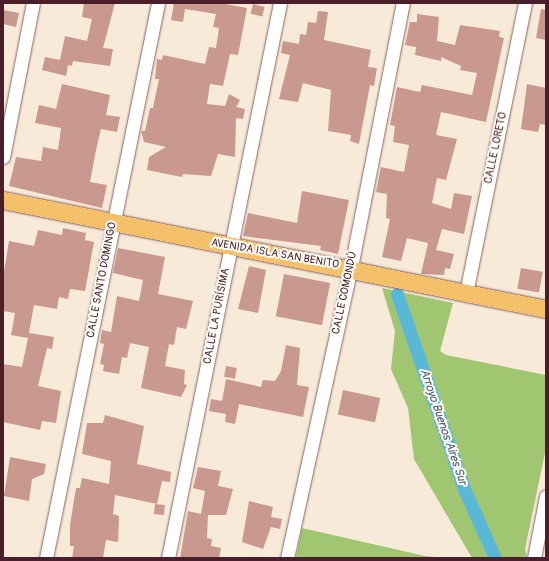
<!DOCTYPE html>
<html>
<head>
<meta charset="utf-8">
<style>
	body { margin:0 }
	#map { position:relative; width:549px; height:561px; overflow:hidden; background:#f8ead8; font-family:Pangolin,sans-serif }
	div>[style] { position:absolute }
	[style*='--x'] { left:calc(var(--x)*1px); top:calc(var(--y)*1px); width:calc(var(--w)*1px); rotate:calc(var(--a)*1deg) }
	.green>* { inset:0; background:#a0c671 }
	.canal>* { height:13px; margin:-6.5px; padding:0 6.5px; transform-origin:6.5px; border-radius:6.5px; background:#59b7d7 }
	.building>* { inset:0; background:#c9988f; transform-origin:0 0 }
	.roads { filter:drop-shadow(0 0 1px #876668) drop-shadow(0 0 1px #876668) }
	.minor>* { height:13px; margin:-6.5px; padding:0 6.5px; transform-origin:6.5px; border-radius:6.5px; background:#fff }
	.major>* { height:17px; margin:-8.5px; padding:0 8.5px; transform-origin:8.5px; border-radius:8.5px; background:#f4c16a }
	span { translate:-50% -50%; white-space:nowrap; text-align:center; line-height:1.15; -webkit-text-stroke:4px #fdfcf7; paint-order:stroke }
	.street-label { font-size:11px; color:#4a1f2b }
	.water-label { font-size:12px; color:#505c70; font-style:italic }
	.frame { position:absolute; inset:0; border:4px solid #4a1f2b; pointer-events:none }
</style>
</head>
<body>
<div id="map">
	<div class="green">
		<div style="clip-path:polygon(382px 288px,453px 303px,440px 351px,446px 355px,546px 375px,546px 448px,525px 549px,527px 558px,472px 558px,414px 459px,408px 408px,391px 369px,395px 331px)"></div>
		<div style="clip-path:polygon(302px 528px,425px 556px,446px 558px,296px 558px)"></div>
	</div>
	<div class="canal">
		<div style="--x:397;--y:294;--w:208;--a:71"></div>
		<div style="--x:465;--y:491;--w:73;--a:65.9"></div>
	</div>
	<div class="building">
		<div style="clip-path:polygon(84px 3px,115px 3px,103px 48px,113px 49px,110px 66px,73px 61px,72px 66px,68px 65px,66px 76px,42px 70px,45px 57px,60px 60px,65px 36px,87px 41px,92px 19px,82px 17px)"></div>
		<div style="clip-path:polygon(174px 3px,220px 3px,247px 8px,238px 55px,230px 54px,223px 86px,210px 84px,207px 104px,225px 106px,229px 94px,240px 100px,236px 107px,245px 109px,243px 119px,236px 118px,235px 157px,218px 154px,211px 176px,183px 174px,182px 177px,147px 170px,149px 157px,166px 147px,144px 142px,141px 131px,145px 131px,150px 108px,153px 108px,159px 79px,155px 79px,157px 59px,162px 60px,163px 55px,205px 64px,209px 47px,216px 48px,219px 28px,213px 27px,216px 14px,185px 9px,183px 22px,171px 20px)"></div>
		<div style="left:253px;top:4px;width:12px;height:10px;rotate:14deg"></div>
		<div style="clip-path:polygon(541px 9px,546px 10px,546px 40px,536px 38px)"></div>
		<div style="clip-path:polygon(3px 10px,19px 13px,16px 27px,3px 24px)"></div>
		<div style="clip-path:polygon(318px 11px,328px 12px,324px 40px,371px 50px,368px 67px,377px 68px,374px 86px,370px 85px,359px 144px,350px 141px,351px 135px,328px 131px,331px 90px,303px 83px,298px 102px,279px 99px,290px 55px,281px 53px,283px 41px,299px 44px,300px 34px,306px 35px,308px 22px,316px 23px)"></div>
		<div style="clip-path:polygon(417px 14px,439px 17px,437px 41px,455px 45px,460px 25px,500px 31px,499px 37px,504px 38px,486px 122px,441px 112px,436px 135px,457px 139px,446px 180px,437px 178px,432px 203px,451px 209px,454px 193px,472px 196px,464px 234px,442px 229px,436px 250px,454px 254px,450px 269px,445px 268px,444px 275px,421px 274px,428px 243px,407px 238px,401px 261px,382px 257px,390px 219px,386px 218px,387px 194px,376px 192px,381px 167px,404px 172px,409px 145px,393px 142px,395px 126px,390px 125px,397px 87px,420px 92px,422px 85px,472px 95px,477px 73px,460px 70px,461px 66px,441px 57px,441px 61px,415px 55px,416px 47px,405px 45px,410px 22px,417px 22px)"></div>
		<div style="clip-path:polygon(62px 84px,110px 95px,106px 115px,120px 117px,117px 132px,101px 129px,96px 150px,90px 182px,107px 185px,102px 208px,9px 186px,16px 157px,41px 161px,43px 147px,58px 150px,61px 128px,35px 123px,39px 105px,56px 109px)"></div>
		<div style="clip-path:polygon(527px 84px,546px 88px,546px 125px,540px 124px,538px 132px,521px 129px)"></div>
		<div style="clip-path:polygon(302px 191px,349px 200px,338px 254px,320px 250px,321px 246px,243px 236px,248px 213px,297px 223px)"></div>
		<div style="clip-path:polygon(63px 228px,86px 233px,85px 240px,94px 242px,85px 291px,70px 289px,68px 299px,59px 297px,57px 309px,34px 305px,29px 333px,54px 337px,52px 349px,47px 348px,38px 386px,61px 391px,56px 423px,42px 421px,40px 430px,3px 422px,3px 364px,22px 367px,28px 338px,11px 335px,15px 313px,3px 311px,3px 278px,9px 241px,34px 246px,38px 230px,62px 235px)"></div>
		<div style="clip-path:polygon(118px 248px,165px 257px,158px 294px,193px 301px,186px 329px,177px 327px,174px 345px,169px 344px,165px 366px,185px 370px,184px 384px,187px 385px,181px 397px,141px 388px,149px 347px,130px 343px,127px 358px,122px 357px,119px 374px,103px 371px,104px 365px,100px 364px,104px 344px,100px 343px,102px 330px,111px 332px,117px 296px,139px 301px,143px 280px,113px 273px)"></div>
		<div style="clip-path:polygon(249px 266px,266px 270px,258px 313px,238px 309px)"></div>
		<div style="left:521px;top:268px;width:22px;height:21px;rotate:10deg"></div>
		<div style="left:284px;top:274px;width:47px;height:43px;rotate:11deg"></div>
		<div style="clip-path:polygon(286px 345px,300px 348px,297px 385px,309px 387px,303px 417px,239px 404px,235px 424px,225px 422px,226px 414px,209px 411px,211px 399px,222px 401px,226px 379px,261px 387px,263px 380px,275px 381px,281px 371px)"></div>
		<div style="left:226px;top:366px;width:11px;height:11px;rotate:10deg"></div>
		<div style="left:343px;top:390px;width:38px;height:25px;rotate:12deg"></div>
		<div style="clip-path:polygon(105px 415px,144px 426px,137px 464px,171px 472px,170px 482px,162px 481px,157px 504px,115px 495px,113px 514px,119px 516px,118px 542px,106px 540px,103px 558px,72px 558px,74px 546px,70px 546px,70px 525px,76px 488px,80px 488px,82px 478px,109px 484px,111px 461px,82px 454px,87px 423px,103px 423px)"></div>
		<div style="clip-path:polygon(10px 457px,46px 464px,44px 474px,32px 479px,29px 501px,4px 496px)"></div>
		<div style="clip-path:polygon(198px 467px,221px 471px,218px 486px,233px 489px,226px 515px,208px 515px,207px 538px,212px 539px,211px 546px,221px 548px,219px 558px,180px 558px,188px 511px,201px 514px,205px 491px,193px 488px)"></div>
		<div style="clip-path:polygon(249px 501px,273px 507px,271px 517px,282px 519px,280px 529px,271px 527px,263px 549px,242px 542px)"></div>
		<div style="left:155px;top:504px;width:10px;height:10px;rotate:6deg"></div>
	</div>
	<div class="roads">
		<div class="minor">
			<div style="--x:3;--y:157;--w:157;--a:-79"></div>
			<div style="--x:466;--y:293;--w:296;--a:-78.5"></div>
			<div style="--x:46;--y:558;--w:566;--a:-78.59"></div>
			<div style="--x:168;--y:558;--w:566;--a:-78.59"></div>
			<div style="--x:287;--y:558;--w:298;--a:-77.6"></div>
			<div style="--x:351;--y:267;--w:269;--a:-78.9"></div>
			<div style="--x:534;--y:558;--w:63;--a:-79"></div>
		</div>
		<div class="major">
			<div style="--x:3;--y:200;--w:554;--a:11.35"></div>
		</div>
	</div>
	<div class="street-label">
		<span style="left:496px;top:148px;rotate:-78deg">CALLE LORETO</span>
		<span style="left:275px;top:254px;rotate:10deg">AVENIDA ISLA SAN BENITO</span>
		<span style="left:102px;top:280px;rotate:-79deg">CALLE SANTO DOMINGO</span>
		<span style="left:345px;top:293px;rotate:-78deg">CALLE COMONDÚ</span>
		<span style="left:217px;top:316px;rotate:-79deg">CALLE LA PURÍSIMA</span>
	</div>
	<div class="water-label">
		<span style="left:443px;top:427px;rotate:71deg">Arroyo Buenos Aires Sur</span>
	</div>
	<div class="frame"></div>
</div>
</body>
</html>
